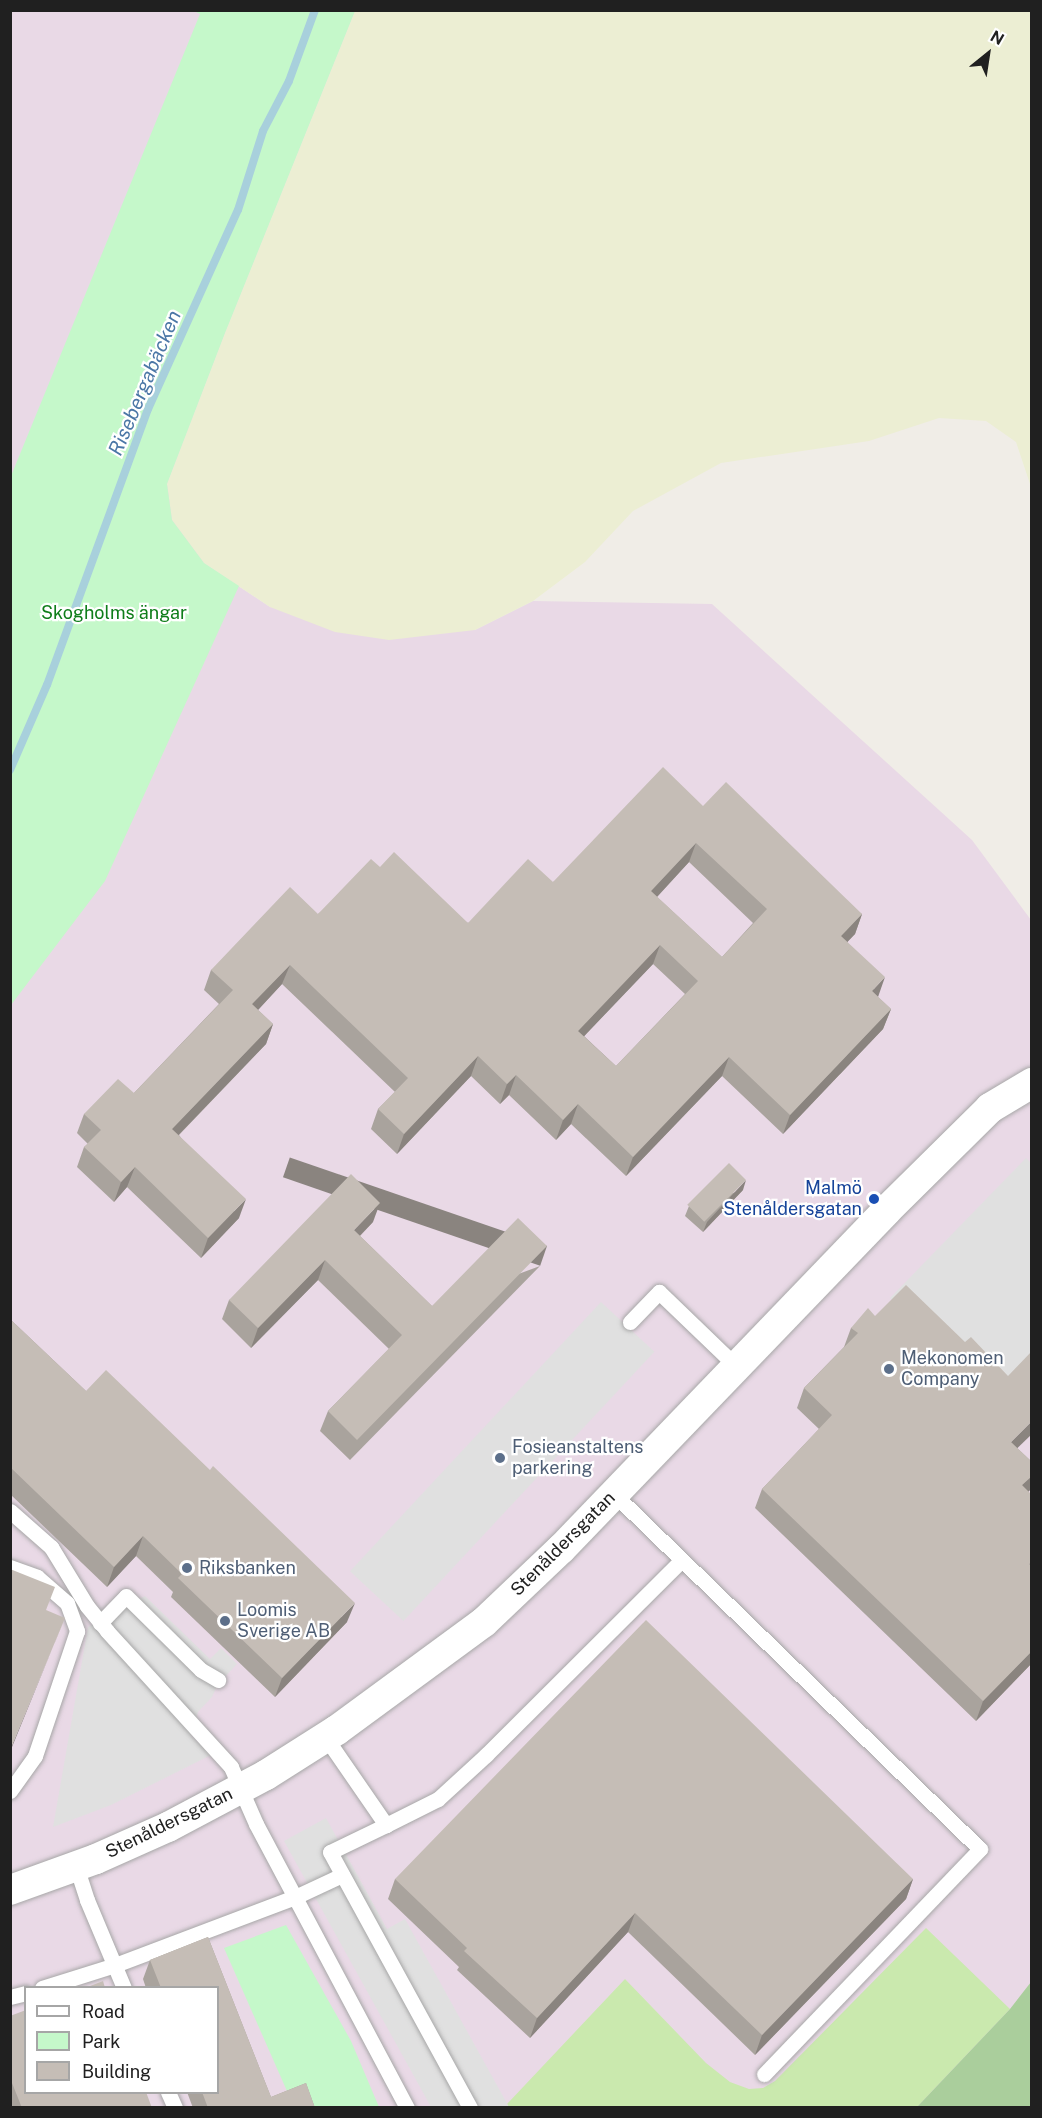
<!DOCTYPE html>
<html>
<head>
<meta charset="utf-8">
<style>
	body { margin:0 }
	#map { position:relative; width:1042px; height:2118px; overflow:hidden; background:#f0ede7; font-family:"Public Sans",sans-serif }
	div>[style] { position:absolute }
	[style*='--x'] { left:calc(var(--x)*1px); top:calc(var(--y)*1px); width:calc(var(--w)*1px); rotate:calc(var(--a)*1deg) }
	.industrial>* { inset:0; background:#e9d9e6 }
	.farmland>* { inset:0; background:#eceed3 }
	.grass>* { inset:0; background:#cae9ae }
	.forest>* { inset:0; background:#aace9c }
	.park>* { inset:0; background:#c5f8ca }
	.parking>* { inset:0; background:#e0e0e0; transform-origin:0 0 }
	.stream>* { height:8px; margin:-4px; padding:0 4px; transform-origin:4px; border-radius:4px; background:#a8d0dc }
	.roads { filter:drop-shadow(0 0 2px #a7a7a7) drop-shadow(0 0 2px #a7a7a7) }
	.lane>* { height:15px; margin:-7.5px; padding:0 7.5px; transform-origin:7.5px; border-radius:7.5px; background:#fff }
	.street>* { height:30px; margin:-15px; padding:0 15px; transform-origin:15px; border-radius:15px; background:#fff }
	.wall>* { inset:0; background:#a9a39d }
	.shaded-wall>* { inset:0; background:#8a847f; transform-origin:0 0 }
	.building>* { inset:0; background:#c5bdb6; transform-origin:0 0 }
	.dots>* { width:16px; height:16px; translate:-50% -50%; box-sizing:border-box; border:3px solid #fff; border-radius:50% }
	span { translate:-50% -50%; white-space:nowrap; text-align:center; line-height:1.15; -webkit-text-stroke:4.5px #fff; paint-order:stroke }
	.park-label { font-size:18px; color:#0f7d1a }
	.transit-label { font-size:18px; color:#164399 }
	.right { translate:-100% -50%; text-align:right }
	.service-label { font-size:18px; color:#4e5e75 }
	.left { translate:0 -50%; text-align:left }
	.street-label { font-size:18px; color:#202020 }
	.water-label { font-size:20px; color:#4b77a6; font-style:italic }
	.frame { position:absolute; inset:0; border:12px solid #202020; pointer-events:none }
	.legend { position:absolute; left:24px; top:1986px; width:195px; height:108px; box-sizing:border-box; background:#fff; border:2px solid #a6a6a6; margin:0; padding:8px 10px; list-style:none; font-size:18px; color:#202020 }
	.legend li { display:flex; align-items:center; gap:12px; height:30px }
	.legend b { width:30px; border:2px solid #a6a6a6 }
	.north { position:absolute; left:958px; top:24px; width:60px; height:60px; -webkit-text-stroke:4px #fff; paint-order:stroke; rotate:30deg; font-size:16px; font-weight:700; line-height:24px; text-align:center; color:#202020 }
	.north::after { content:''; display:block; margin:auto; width:21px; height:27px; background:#202020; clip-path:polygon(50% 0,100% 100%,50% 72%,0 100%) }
</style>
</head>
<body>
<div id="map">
	<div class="industrial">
		<div style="clip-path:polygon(evenodd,11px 11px,355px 11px,225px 333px,167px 484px,204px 563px,270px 607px,475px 630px,533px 601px,712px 604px,972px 840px,1031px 920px,1031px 2107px,11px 2108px,11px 11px,26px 1988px,218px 1988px,218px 2092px,26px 2092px,26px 1988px)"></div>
	</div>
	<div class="farmland">
		<div style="clip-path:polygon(355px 11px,1031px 11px,1031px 487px,1016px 442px,986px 421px,939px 418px,869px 441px,721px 463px,633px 511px,585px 562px,533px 601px,475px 630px,389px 640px,335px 632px,270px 607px,204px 563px,172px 520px,167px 484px,225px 333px)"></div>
	</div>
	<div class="grass">
		<div style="clip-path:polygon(926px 1928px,1010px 2009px,917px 2107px,509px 2108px,507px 2104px,625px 1979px,706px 2063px,730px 2082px,749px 2089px,763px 2088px,775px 2081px)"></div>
	</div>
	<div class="forest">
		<div style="clip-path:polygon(1031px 1982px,1031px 2107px,917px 2107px,1010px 2009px)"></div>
	</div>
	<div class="park">
		<div style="clip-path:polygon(194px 11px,355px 11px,225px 333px,167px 484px,172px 520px,204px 563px,239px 586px,105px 881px,11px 1005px,11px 476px,200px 14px)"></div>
		<div style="clip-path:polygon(286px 1925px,351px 2041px,379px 2107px,294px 2107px,224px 1948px)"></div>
	</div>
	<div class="parking">
		<div style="clip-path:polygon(1026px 1158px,1032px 1164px,1031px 1367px,997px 1400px,890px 1298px)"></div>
		<div style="left:601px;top:1302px;width:73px;height:368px;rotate:43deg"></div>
		<div style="clip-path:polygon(145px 1596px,210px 1659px,221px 1648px,237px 1664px,218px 1684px,212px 1697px,198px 1712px,191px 1736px,211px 1755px,111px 1805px,53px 1827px,88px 1627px)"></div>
		<div style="clip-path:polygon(326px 1818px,387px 1929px,405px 1919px,509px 2107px,431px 2107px,284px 1841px)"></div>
	</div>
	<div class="stream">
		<div style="--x:10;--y:770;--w:93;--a:-66.5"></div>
		<div style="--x:47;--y:685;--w:294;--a:-69.9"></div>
		<div style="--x:148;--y:409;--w:218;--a:-65.7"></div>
		<div style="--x:238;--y:210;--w:83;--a:-72.4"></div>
		<div style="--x:263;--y:131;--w:56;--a:-62.5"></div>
		<div style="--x:289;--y:81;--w:76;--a:-69.9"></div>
	</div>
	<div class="roads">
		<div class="lane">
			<div style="--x:630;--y:1322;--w:42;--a:-46"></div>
			<div style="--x:659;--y:1292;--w:107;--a:43.9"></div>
			<div style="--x:614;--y:1494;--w:510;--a:44.13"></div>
			<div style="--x:980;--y:1849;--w:312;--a:133.8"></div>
			<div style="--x:10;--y:1511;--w:55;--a:41.3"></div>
			<div style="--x:51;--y:1547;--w:69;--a:58.6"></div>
			<div style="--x:87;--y:1606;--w:32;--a:51"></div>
			<div style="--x:107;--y:1631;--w:184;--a:47.6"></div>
			<div style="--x:231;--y:1767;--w:62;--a:66.3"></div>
			<div style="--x:256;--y:1824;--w:322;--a:62"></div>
			<div style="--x:10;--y:1567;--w:29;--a:20"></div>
			<div style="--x:37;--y:1577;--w:40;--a:41"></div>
			<div style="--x:67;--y:1603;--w:30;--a:70"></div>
			<div style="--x:77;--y:1631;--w:132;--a:108.6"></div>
			<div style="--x:35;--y:1756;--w:43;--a:125.5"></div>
			<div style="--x:100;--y:1623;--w:37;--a:-46"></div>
			<div style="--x:126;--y:1596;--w:105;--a:44.6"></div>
			<div style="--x:201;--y:1670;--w:20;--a:30"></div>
			<div style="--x:326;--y:1738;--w:106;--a:55.4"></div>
			<div style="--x:386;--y:1825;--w:58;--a:-26.6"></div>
			<div style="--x:438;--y:1799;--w:65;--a:-42.5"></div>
			<div style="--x:486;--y:1755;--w:276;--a:-44.9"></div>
			<div style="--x:386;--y:1825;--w:62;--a:154.3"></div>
			<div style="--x:330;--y:1852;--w:292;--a:61.3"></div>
			<div style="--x:76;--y:1866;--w:36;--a:72"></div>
			<div style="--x:87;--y:1900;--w:95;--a:67.2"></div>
			<div style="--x:42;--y:1988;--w:77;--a:-17.5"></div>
			<div style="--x:115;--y:1965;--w:192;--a:-20.7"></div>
			<div style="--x:295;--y:1897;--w:52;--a:-25.1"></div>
			<div style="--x:10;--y:1997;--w:16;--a:-14"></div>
			<div style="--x:168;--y:2092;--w:17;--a:66"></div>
		</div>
		<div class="street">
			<div style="--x:10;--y:1890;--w:91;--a:-19.8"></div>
			<div style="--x:96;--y:1859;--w:79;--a:-24"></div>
			<div style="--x:168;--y:1827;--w:111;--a:-28"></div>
			<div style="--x:266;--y:1775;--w:84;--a:-32.4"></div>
			<div style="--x:337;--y:1730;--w:182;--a:-36.3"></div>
			<div style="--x:484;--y:1622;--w:106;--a:-43.5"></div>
			<div style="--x:561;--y:1549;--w:469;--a:-46.1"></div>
			<div style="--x:886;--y:1211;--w:146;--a:-44.7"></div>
			<div style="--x:990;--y:1108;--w:49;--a:-30.8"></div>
		</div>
	</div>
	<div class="wall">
		<div style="clip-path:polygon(evenodd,703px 806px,862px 914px,855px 934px,847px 942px,878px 997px,891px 1009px,883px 1029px,783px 1134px,722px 1076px,626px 1176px,571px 1124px,556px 1140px,509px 1095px,500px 1104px,471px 1076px,397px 1154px,371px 1129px,378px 1109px,395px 1092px,282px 984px,258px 1010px,273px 1024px,266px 1044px,179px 1135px,239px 1218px,201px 1258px,127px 1187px,114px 1202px,77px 1167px,84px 1147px,88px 1144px,77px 1133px,84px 1114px,134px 1093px,219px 1004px,204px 990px,211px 970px,318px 914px,380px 867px,468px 923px,553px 882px,703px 806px,689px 862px,753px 923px,722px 957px,657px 897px,689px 862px,703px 806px,653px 964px,685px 994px,616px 1066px,584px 1036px,653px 964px)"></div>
		<div style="clip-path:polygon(743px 1190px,703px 1232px,685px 1216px,689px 1206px)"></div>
		<div style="clip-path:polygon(373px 1222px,360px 1236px,432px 1306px,540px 1266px,350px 1460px,320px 1431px,328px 1411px,389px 1349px,318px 1280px,251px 1348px,222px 1319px,229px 1300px)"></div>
		<div style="clip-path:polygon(875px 1316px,1017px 1448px,1032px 1462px,1032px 1488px,1028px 1492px,1032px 1495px,1032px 1663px,976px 1721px,755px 1508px,762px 1489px,819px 1429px,797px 1408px,804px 1388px,844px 1347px,851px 1328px)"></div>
		<div style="clip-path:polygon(10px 1319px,86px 1391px,347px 1622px,275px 1697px,171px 1597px,173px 1592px,136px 1556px,107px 1587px,10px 1494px)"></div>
		<div style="clip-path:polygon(395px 1879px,913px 1879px,906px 1899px,755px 2055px,628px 1932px,530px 2038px,457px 1970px,459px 1967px,388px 1899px)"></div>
		<div style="clip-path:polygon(208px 1937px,271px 2097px,306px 2083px,315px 2108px,193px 2108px,187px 2092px,218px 2092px,218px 1988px,146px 1988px,143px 1979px,150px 1960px)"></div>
		<div style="clip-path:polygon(10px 2016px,152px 2108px,10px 2108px)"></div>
	</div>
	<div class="shaded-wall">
		<div style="clip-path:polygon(696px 843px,689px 862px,644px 911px,651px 891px)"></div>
		<div style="clip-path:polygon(862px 914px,855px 934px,834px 956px,841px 936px)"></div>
		<div style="clip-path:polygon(660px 945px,653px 964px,571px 1050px,578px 1031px)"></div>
		<div style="clip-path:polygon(290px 965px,282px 984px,245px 1024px,252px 1004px)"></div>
		<div style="clip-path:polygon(885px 977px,878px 997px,872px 991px)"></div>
		<div style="clip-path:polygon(891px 1009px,883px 1029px,783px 1134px,790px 1115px)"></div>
		<div style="clip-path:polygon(273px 1024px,266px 1044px,165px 1149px,172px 1129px)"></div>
		<div style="clip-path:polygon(478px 1056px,471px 1076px,397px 1154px,404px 1134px)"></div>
		<div style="clip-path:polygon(729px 1057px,722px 1076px,626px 1176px,633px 1157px)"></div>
		<div style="clip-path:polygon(516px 1075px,509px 1095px,500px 1104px,507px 1084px)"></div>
		<div style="clip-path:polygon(578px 1104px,571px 1124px,556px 1140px,563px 1120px)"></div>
		<div style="clip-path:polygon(135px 1167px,127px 1187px,114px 1202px,121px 1182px)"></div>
		<div style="clip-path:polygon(746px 1180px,743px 1190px,703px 1232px,707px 1222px)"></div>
		<div style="clip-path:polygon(246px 1199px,239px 1218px,201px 1258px,208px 1238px)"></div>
		<div style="clip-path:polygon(380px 1203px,373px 1222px,346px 1250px,354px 1230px)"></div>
		<div style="left:547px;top:1246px;width:21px;height:272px;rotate:109deg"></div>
		<div style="clip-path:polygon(325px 1260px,318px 1280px,251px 1348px,258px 1328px)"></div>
		<div style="clip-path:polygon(1032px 1421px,1032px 1434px,1004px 1461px,1011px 1442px)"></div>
		<div style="clip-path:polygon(1032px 1476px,1031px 1489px,1015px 1505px,1022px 1485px)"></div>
		<div style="clip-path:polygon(143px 1536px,136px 1556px,107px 1587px,114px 1567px)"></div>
		<div style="clip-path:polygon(355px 1603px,347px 1622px,275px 1697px,282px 1678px)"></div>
		<div style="clip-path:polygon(65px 1618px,57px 1637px,10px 1752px,10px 1750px)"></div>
		<div style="clip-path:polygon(1032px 1651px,1032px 1663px,976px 1721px,983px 1701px)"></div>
		<div style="clip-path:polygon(913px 1879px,906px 1899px,755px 2055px,762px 2035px)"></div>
		<div style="clip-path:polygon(635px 1913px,628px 1932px,530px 2038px,537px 2018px)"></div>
	</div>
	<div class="building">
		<div style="clip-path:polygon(evenodd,663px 767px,703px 806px,726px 782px,862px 914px,841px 936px,885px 977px,872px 991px,891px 1009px,790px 1115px,729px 1057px,633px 1157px,578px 1104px,563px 1120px,516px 1075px,507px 1084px,478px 1056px,404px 1134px,378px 1109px,408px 1078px,290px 965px,252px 1004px,273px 1024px,172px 1129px,246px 1199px,208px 1238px,135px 1167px,121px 1182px,84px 1147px,101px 1130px,84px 1114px,118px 1079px,134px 1093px,233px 990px,211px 970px,290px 887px,318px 914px,371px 859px,380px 867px,394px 852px,468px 923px,528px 859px,553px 882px,663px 767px,696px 843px,767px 909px,722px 957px,651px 891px,696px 843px,663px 767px,660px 945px,698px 981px,616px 1066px,578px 1031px,660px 945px)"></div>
		<div style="left:729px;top:1163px;width:24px;height:59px;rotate:45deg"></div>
		<div style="clip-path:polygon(351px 1174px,380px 1203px,354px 1230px,432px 1306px,518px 1218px,547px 1246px,357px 1440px,328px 1411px,402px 1335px,325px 1260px,258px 1328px,229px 1300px)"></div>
		<div style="clip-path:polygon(906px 1285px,965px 1342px,971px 1337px,1008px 1376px,1032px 1351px,1032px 1421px,1011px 1442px,1032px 1462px,1032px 1476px,1022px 1485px,1032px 1495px,1032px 1562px,1029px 1564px,1032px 1567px,1032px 1651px,983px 1701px,762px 1489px,832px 1415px,804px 1388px,858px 1333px,851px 1328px,868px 1308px,875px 1316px)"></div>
		<div style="clip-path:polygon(10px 1319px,86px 1391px,106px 1370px,210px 1470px,213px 1466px,355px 1603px,282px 1678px,178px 1578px,182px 1574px,143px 1536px,114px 1567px,10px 1467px)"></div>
		<div style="clip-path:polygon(10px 1569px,55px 1587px,46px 1610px,65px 1618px,10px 1750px)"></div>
		<div style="clip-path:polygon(646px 1620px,913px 1879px,762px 2035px,635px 1913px,537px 2018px,464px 1951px,467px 1948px,395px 1879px)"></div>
		<div style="clip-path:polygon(208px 1937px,271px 2097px,306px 2083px,315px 2108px,208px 2108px,202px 2092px,218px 2092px,218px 1988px,161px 1988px,150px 1960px)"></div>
		<div style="clip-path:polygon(103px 1981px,105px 1988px,85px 1988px)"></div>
		<div style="clip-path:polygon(26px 2010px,26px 2092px,146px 2092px,152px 2108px,22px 2108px,10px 2078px,10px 2016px)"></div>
	</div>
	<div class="dots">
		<div style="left:874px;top:1199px;background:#1a4fb4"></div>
		<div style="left:889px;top:1369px;background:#5c6f8a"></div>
		<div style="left:500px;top:1458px;background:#5c6f8a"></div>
		<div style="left:187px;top:1568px;background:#5c6f8a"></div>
		<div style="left:225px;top:1621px;background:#5c6f8a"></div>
	</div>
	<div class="park-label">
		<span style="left:114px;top:613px">Skogholms ängar</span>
	</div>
	<div class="transit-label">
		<span class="right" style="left:862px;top:1199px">Malmö<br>Stenåldersgatan</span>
	</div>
	<div class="service-label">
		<span class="left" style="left:901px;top:1369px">Mekonomen<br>Company</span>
		<span class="left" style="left:512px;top:1458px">Fosieanstaltens<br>parkering</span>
		<span class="left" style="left:199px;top:1568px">Riksbanken</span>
		<span class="left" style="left:237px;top:1621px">Loomis<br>Sverige AB</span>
	</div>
	<div class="street-label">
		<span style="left:563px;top:1544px;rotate:-45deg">Stenåldersgatan</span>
		<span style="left:169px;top:1823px;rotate:-26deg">Stenåldersgatan</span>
	</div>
	<div class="water-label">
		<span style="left:145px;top:383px;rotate:-67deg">Risebergabäcken</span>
	</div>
	<div class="frame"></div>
	<ul class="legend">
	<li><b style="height:8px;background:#fff"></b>Road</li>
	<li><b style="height:16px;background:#c5f8ca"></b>Park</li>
	<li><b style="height:16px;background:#c5bdb6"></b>Building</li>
	</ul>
	<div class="north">N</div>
</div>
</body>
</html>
